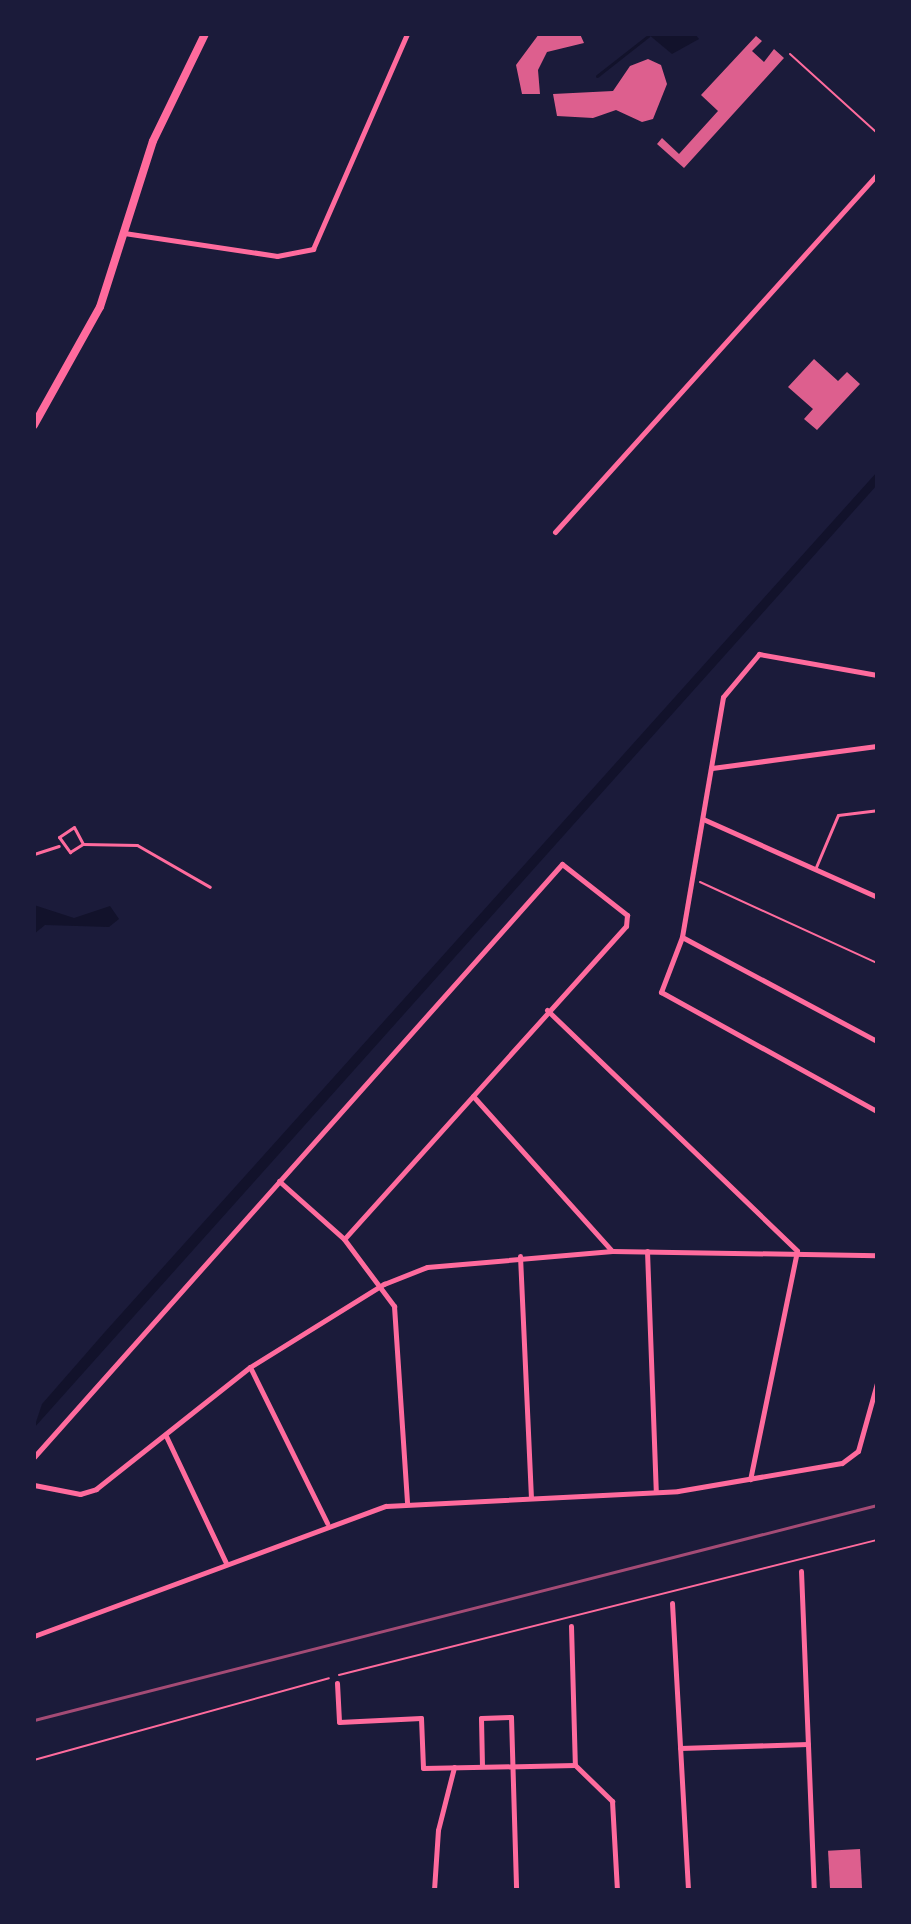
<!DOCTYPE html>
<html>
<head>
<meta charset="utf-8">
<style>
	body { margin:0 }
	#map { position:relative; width:911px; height:1924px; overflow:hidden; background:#1b1b3a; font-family:Signika,sans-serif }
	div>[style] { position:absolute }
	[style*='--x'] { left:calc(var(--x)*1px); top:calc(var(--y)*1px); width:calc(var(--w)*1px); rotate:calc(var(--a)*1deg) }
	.water>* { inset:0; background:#12122b }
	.stream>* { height:3px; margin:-1.5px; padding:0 1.5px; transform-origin:1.5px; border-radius:1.5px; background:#12122b }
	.building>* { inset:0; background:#dd5f8e; transform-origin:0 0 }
	.path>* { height:2px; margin:-1px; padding:0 1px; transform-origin:1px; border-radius:1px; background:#ff6b9d }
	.service>* { height:3px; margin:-1.5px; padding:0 1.5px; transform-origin:1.5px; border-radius:1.5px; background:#ff6b9d }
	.minor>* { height:5px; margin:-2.5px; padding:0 2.5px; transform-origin:2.5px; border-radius:2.5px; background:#ff6b9d }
	.secondary>* { height:8px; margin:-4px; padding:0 4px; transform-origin:4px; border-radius:4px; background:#ff6b9d }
	.rail>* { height:3px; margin:-1.5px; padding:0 1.5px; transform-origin:1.5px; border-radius:1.5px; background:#a44b75 }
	span { translate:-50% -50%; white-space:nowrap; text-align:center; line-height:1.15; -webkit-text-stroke:8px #1b1b3a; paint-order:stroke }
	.frame { position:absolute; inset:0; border:36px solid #1b1b3a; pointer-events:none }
</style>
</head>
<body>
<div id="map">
	<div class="water">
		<div style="clip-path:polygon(648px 34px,695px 34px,699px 39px,672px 54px)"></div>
		<div style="clip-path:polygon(877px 472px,877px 485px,34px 1428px,42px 1404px,104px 1333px)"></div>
		<div style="clip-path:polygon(34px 905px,74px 918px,110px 906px,119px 919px,109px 927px,45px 925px,34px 934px)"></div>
	</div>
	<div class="stream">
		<div style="--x:597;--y:76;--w:65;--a:-38.1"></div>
	</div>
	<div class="building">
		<div style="clip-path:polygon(539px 34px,580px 34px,584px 43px,547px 52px,538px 70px,540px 94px,522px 94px,516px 65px)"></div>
		<div style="clip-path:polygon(756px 36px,762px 41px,752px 51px,764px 62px,774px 49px,784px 58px,684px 168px,657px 144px,662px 138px,679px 154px,718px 111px,701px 95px)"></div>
		<div style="clip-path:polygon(648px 59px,661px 65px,667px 84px,653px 119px,642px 122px,616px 110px,593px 118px,557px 116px,553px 94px,613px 91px,630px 66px)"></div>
		<div style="clip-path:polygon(814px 359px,838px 381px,847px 372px,860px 384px,817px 430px,804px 419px,813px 409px,788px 387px)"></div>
		<div style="left:860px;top:1849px;width:41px;height:32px;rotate:87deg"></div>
	</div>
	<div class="path">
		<div style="--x:790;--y:54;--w:118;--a:42.2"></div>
		<div style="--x:700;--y:882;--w:195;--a:24.6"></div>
		<div style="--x:339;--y:1675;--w:555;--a:-14.09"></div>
		<div style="--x:34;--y:1760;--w:306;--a:-15.5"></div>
	</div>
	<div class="service">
		<div style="--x:83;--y:844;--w:19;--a:-118"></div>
		<div style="--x:74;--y:827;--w:18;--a:146"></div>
		<div style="--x:59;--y:837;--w:19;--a:54"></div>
		<div style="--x:70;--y:852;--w:15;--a:-32"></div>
		<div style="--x:83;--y:844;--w:54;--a:1.1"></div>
		<div style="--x:137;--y:845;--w:84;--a:29.9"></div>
		<div style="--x:34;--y:854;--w:26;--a:-18"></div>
		<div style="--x:816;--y:867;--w:56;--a:-67.1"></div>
		<div style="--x:838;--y:815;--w:39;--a:-7"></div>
	</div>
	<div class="minor">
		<div style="--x:124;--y:233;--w:155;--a:8.5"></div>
		<div style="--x:277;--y:256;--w:37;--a:-11"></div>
		<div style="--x:313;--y:249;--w:235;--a:-66.4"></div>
		<div style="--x:555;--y:532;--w:482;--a:-48"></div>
		<div style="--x:877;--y:675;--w:120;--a:-169.9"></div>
		<div style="--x:759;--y:654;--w:56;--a:129.9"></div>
		<div style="--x:723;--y:697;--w:243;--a:99.7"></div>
		<div style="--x:682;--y:937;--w:59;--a:110.9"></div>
		<div style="--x:661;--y:992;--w:247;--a:28.9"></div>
		<div style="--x:712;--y:768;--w:166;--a:-7.6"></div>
		<div style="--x:703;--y:819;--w:191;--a:24.1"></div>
		<div style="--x:682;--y:937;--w:221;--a:28.1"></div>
		<div style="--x:547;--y:1010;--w:347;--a:43.9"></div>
		<div style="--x:797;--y:1251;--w:233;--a:101.6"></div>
		<div style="--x:473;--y:1096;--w:207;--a:48.1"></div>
		<div style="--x:279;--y:1181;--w:87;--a:41.7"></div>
		<div style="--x:344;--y:1239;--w:84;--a:53.3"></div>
		<div style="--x:394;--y:1306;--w:198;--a:86.2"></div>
		<div style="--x:647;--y:1251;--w:240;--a:87.9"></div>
		<div style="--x:520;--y:1256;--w:241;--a:87.4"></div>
		<div style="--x:250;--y:1367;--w:174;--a:63.7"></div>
		<div style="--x:166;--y:1436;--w:140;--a:64.7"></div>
		<div style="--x:34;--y:1457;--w:794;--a:-48.32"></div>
		<div style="--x:562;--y:864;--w:83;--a:38.1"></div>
		<div style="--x:627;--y:915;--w:11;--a:95"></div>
		<div style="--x:626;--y:926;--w:421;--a:132"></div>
		<div style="--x:34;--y:1485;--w:47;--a:11.1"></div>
		<div style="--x:80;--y:1494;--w:17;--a:-17"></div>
		<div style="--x:96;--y:1489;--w:196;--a:-38.4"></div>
		<div style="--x:250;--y:1367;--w:158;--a:-31.8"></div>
		<div style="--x:384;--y:1284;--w:46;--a:-21.6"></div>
		<div style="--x:427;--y:1267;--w:186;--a:-4.9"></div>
		<div style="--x:612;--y:1251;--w:265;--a:0.9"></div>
		<div style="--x:801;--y:1571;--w:319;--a:87.7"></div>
		<div style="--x:672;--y:1603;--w:287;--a:86.8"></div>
		<div style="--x:571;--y:1626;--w:139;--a:88.4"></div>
		<div style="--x:575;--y:1765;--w:52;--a:44.2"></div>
		<div style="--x:612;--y:1801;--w:89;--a:86.8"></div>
		<div style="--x:34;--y:1636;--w:375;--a:-20.3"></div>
		<div style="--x:386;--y:1506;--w:292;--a:-2.9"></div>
		<div style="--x:678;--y:1491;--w:166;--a:-9.7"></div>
		<div style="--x:842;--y:1463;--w:20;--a:-37"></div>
		<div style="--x:858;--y:1451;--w:71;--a:-74.4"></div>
		<div style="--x:337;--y:1683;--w:39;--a:87"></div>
		<div style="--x:339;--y:1722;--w:82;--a:-2.8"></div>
		<div style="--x:421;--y:1718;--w:50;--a:87.7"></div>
		<div style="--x:423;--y:1768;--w:152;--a:-1.1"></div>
		<div style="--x:680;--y:1748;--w:128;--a:-1.8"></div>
		<div style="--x:482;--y:1766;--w:48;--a:-91.2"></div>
		<div style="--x:481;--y:1718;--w:30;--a:-2"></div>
		<div style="--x:511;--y:1717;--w:173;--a:88.3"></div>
		<div style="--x:434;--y:1890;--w:60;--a:-86.2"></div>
		<div style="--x:438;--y:1830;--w:65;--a:-75.7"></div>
	</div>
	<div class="secondary">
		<div style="--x:34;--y:425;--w:135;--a:-60.8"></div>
		<div style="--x:100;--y:307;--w:174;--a:-72.3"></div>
		<div style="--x:153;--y:141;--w:119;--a:-64.1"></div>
	</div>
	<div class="rail">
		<div style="--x:34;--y:1720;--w:870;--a:-14.31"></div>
	</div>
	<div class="frame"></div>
</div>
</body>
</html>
